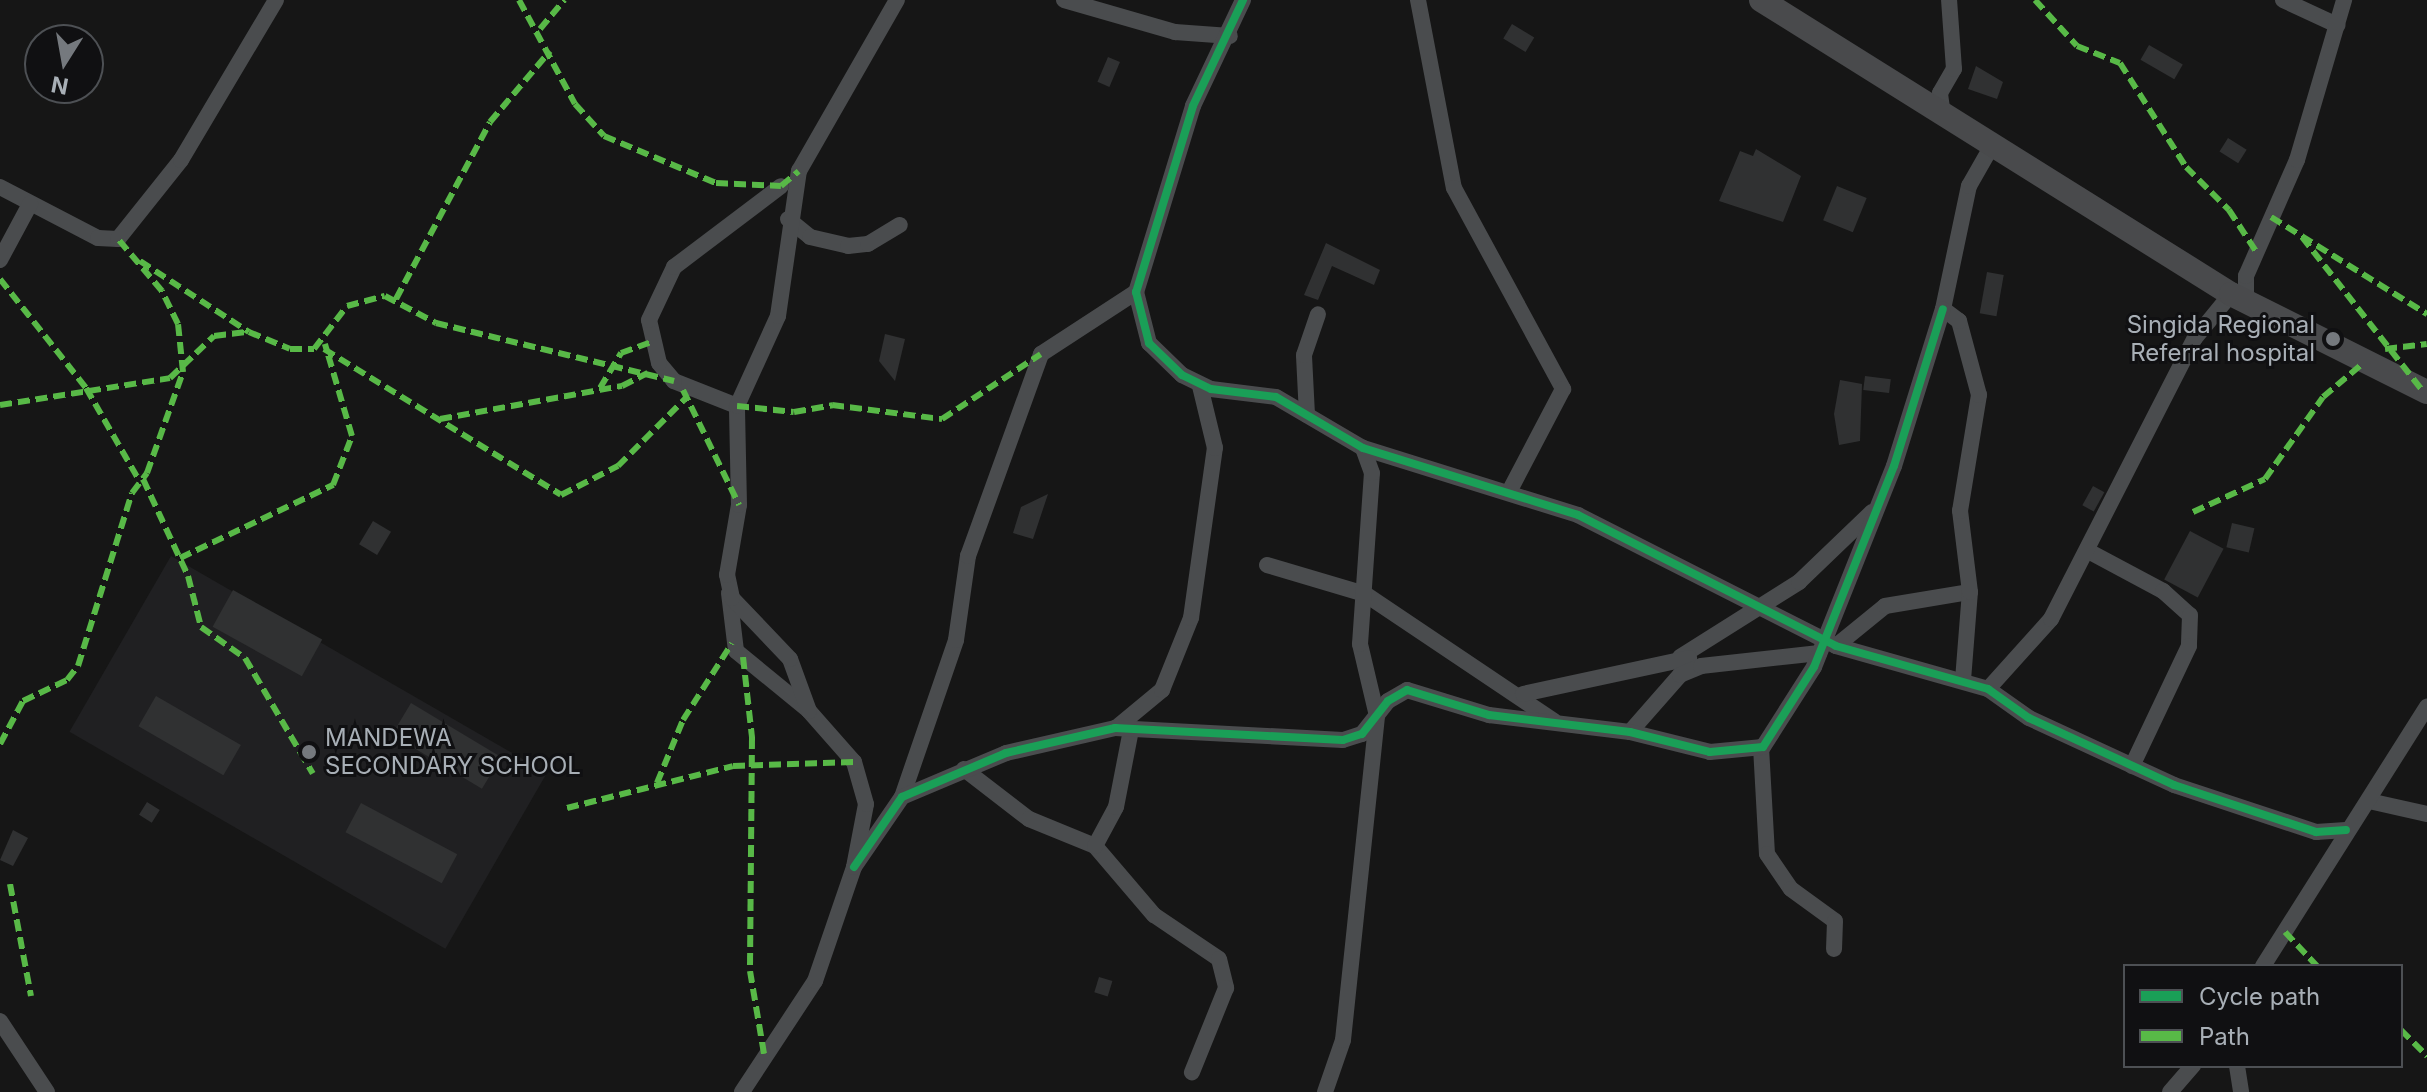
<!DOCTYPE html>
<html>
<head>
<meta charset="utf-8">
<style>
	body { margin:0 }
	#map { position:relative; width:2427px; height:1092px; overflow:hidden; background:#161616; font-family:Inter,sans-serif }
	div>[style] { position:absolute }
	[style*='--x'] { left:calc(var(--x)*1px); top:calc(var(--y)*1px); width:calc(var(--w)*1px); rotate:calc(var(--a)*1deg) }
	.built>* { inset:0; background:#202022; transform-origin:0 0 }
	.building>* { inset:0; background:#303132; transform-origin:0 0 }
	.street>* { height:16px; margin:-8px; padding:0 8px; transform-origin:8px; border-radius:8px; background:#4a4c4e }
	.secondary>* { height:24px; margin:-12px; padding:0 12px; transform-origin:12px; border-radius:12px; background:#494a4c }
	.quiet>* { height:6px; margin-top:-3px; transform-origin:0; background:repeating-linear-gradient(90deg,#58b947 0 12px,transparent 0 18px) }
	.cycleway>* { height:8px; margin:-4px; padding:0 4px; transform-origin:4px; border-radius:4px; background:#1a9f57 }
	.dots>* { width:22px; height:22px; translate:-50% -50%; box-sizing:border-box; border:4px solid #101012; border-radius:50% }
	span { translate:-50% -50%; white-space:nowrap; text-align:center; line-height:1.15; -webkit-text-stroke:6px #101012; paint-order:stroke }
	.poi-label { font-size:24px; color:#a8afb6 }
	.right { translate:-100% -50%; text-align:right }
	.left { translate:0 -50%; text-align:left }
	.legend { position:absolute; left:2123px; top:964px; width:280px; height:104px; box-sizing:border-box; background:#101012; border:2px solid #4d5054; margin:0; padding:10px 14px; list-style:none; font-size:24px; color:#a8afb6 }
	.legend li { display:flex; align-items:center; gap:16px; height:40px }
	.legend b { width:40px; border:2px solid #4d5054 }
	.north { position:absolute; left:24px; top:24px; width:80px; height:80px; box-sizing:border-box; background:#101012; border:2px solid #4d5054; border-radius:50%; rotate:191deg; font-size:22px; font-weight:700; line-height:32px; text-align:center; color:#a8afb6 }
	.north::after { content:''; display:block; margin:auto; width:28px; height:36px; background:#75797e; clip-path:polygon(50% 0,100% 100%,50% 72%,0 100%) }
</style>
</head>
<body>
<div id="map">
	<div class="built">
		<div style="left:171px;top:556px;width:434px;height:203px;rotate:30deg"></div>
	</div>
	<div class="building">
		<div style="left:1512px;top:24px;width:26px;height:17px;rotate:31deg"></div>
		<div style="left:2149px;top:45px;width:39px;height:17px;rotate:30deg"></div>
		<div style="left:1108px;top:57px;width:13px;height:27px;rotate:23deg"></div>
		<div style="clip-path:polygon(1976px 66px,2003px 82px,1997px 99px,1968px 89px)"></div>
		<div style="left:2228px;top:138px;width:22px;height:16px;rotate:32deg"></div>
		<div style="clip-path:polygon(1756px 149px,1801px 176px,1783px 222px,1719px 201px,1740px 151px,1753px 156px)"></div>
		<div style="left:1837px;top:186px;width:32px;height:37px;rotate:22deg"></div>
		<div style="clip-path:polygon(1326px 243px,1380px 270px,1374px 285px,1332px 266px,1318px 300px,1304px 295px)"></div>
		<div style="left:1987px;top:272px;width:17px;height:42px;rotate:10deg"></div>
		<div style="clip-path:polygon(885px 334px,905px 339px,895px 381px,879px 361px)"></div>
		<div style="left:1865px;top:376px;width:26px;height:14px;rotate:7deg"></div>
		<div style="clip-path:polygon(1840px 380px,1862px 384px,1860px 441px,1839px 445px,1834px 414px)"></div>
		<div style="left:2093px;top:486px;width:13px;height:22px;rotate:29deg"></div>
		<div style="clip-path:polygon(1048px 494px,1033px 539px,1013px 533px,1021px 507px)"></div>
		<div style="left:373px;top:521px;width:21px;height:27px;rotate:31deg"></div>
		<div style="left:2232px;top:523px;width:23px;height:25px;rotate:13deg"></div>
		<div style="left:2190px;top:531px;width:38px;height:55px;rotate:28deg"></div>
		<div style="left:233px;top:590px;width:102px;height:42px;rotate:29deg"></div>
		<div style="left:156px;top:696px;width:98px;height:35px;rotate:30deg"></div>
		<div style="left:411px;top:703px;width:105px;height:37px;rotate:31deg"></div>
		<div style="left:147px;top:802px;width:15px;height:15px;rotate:32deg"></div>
		<div style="left:361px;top:803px;width:109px;height:33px;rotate:28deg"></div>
		<div style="clip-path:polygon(13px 830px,28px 838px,13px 866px,0 860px)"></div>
		<div style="left:1099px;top:977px;width:14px;height:16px;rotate:17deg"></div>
	</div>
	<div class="street">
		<div style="--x:1064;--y:0;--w:116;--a:16.1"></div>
		<div style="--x:1175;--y:32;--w:55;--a:4.2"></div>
		<div style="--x:1243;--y:0;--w:117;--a:115.3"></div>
		<div style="--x:1193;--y:106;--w:195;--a:107"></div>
		<div style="--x:1136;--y:292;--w:53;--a:75.7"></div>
		<div style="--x:1149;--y:343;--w:46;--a:44.1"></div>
		<div style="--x:1182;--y:375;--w:32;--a:26"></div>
		<div style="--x:1211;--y:389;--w:65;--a:7"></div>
		<div style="--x:1276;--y:397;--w:101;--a:30.4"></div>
		<div style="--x:1363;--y:448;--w:225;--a:17.3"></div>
		<div style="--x:1578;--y:515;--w:289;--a:26.9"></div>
		<div style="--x:1836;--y:646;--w:158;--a:15.8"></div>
		<div style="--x:1988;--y:689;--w:50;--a:35.3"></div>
		<div style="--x:2029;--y:718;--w:160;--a:24.8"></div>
		<div style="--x:2174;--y:785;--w:150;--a:18.3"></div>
		<div style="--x:2316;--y:832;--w:30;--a:-4"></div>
		<div style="--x:1418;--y:0;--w:191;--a:79.2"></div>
		<div style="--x:1454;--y:188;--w:229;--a:61.5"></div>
		<div style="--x:1563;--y:389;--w:112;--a:117.7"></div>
		<div style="--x:2283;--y:0;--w:60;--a:24.8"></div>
		<div style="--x:1942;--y:108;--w:15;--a:-98"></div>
		<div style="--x:1940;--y:93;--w:28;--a:-60"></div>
		<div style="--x:1954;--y:69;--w:69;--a:-94.1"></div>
		<div style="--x:0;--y:187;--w:110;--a:27.5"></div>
		<div style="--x:98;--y:238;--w:20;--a:3"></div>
		<div style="--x:118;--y:239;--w:101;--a:-51.4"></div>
		<div style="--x:181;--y:160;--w:186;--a:-59.3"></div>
		<div style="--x:788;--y:219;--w:28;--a:39"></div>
		<div style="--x:810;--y:237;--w:39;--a:13"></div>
		<div style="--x:848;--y:246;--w:20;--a:-6"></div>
		<div style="--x:868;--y:244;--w:37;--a:-31"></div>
		<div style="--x:0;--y:260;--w:64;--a:-61.8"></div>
		<div style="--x:2246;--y:302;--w:26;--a:-90"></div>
		<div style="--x:2246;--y:276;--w:127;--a:-66.3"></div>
		<div style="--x:2297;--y:160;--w:167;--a:-73.6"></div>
		<div style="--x:737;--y:406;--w:68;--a:-158.4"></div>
		<div style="--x:674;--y:381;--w:23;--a:-130"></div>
		<div style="--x:659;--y:363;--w:44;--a:-103.1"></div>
		<div style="--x:649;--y:320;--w:59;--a:-64.7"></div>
		<div style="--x:674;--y:267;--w:134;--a:-37.1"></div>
		<div style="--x:1307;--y:415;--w:60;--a:-92.9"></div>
		<div style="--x:1304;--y:355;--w:43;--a:-71.1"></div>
		<div style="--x:2090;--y:552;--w:83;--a:28.1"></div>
		<div style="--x:2163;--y:591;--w:36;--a:42"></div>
		<div style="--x:2190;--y:615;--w:31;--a:92"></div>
		<div style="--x:2189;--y:646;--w:133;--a:115.4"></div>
		<div style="--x:1267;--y:565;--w:102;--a:16.5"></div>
		<div style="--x:1365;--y:594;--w:228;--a:33.9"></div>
		<div style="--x:729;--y:593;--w:58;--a:83.1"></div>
		<div style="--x:736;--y:651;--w:93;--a:39.3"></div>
		<div style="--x:1836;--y:646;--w:63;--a:-39.2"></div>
		<div style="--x:1885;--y:606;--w:86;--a:-9.4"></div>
		<div style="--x:1680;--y:657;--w:141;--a:-32.2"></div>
		<div style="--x:1799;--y:582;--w:101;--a:-43.8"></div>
		<div style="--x:1963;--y:680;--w:88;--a:-85.5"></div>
		<div style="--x:1970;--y:592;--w:82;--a:-97"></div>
		<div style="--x:1960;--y:511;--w:118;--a:-80.7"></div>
		<div style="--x:1979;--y:395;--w:77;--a:-105.1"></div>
		<div style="--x:1959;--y:321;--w:20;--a:-143"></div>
		<div style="--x:1943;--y:309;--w:126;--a:-78.1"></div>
		<div style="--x:1969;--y:186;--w:48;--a:-60.3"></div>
		<div style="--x:1988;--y:689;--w:94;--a:-48"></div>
		<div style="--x:2051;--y:619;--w:316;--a:-62.9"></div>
		<div style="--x:2195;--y:338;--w:57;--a:-50.7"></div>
		<div style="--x:1523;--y:694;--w:170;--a:-12.2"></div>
		<div style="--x:1116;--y:728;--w:60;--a:-39.6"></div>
		<div style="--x:1162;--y:690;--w:78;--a:-68.1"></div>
		<div style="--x:1191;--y:618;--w:172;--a:-82"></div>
		<div style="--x:1215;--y:448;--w:64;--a:-103.6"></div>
		<div style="--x:1630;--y:732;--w:76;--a:-48.7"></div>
		<div style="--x:1680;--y:675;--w:23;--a:-23"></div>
		<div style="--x:1701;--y:666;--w:119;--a:-6.3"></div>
		<div style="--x:1761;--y:747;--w:107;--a:86.8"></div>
		<div style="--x:1767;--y:854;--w:42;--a:55.6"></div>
		<div style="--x:1791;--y:889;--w:54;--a:36"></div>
		<div style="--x:1835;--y:921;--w:28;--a:92"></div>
		<div style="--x:964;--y:769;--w:82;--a:37.6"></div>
		<div style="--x:1029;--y:819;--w:71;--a:22.2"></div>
		<div style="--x:1095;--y:846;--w:91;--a:49.5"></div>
		<div style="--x:1154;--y:915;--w:78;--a:34.1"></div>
		<div style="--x:1219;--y:959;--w:30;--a:76"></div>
		<div style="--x:1226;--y:988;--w:91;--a:112"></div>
		<div style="--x:902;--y:797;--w:166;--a:-71"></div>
		<div style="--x:956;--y:640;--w:85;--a:-81.9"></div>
		<div style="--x:968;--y:556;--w:215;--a:-70.1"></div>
		<div style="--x:1041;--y:354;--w:113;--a:-33.1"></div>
		<div style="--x:2369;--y:801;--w:59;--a:12.6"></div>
		<div style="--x:1095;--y:846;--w:44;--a:-61.7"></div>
		<div style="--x:1116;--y:807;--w:78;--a:-79"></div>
		<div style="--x:854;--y:867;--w:85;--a:-55.6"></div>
		<div style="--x:902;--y:797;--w:113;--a:-22.9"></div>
		<div style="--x:1006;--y:753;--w:112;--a:-12.9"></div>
		<div style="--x:1115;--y:728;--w:228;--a:3"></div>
		<div style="--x:1343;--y:740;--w:20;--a:-18"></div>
		<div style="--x:1362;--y:734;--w:42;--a:-51.8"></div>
		<div style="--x:1388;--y:701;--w:22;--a:-30"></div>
		<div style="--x:1407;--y:690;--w:86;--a:17"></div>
		<div style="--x:1489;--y:715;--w:142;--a:6.9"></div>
		<div style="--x:1630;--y:732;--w:82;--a:14"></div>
		<div style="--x:1710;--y:752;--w:53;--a:-5.4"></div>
		<div style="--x:1763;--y:747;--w:95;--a:-57.5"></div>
		<div style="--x:1814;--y:667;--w:216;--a:-68.3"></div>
		<div style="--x:1894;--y:466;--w:164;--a:-72.7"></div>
		<div style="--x:2263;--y:966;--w:307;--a:-57.7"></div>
		<div style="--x:0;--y:1021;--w:85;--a:56.5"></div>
		<div style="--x:2237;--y:1066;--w:26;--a:81"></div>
		<div style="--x:742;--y:1092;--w:133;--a:-56.7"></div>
		<div style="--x:815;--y:981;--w:120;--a:-71.1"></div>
		<div style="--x:854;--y:867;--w:64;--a:-79.2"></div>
		<div style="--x:866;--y:804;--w:44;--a:-105.9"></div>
		<div style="--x:854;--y:762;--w:68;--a:-131.4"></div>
		<div style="--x:809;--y:711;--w:55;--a:-110.1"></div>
		<div style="--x:790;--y:659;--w:84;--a:-133.6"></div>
		<div style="--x:732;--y:598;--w:24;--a:-102"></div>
		<div style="--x:727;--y:575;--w:71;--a:-80.3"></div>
		<div style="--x:739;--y:505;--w:99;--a:-91.2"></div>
		<div style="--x:737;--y:406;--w:99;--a:-65.5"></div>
		<div style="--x:778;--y:316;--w:147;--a:-81.8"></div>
		<div style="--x:799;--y:171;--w:197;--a:-60.2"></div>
		<div style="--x:1325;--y:1092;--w:55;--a:-70.9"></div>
		<div style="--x:1343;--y:1040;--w:326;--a:-84"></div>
		<div style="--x:1377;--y:716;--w:74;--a:-103.3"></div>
		<div style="--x:1360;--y:644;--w:171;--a:-86"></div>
		<div style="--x:1372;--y:473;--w:27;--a:-110"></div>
		<div style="--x:2170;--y:1092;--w:35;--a:-49"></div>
	</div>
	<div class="secondary">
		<div style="--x:1761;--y:0;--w:554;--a:32.03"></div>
		<div style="--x:2231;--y:294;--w:219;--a:26.6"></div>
	</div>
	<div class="quiet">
		<div style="--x:519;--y:0;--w:118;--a:61.7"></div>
		<div style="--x:575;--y:104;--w:43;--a:47.8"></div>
		<div style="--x:604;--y:136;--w:121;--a:22.8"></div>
		<div style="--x:716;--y:183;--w:65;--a:2.6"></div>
		<div style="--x:781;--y:186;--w:23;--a:-40"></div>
		<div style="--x:2035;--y:0;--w:62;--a:47.6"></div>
		<div style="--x:2077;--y:46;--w:46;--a:21.6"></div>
		<div style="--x:2120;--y:63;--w:123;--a:57.6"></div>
		<div style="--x:2186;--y:167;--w:61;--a:45"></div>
		<div style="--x:2229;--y:210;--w:51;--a:56.9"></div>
		<div style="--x:540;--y:29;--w:38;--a:-50"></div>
		<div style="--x:2271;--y:217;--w:184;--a:31.9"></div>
		<div style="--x:2302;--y:237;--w:193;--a:51.9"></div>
		<div style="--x:140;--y:261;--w:130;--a:33.1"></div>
		<div style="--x:249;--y:332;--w:44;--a:22.5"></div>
		<div style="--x:290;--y:349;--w:24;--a:0"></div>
		<div style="--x:314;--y:349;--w:54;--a:-52.5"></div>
		<div style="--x:347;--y:306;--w:39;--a:-15"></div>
		<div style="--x:385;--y:296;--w:58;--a:27.9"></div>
		<div style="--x:436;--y:323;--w:245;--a:13.7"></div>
		<div style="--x:0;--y:279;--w:139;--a:51.7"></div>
		<div style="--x:86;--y:388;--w:108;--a:60.1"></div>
		<div style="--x:396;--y:299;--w:200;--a:-62"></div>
		<div style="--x:490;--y:122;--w:93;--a:-49.8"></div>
		<div style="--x:324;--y:349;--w:278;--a:31.6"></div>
		<div style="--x:561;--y:495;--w:64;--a:-27"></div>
		<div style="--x:618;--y:466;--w:98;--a:-45"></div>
		<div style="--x:2385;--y:349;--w:42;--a:-6.8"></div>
		<div style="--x:600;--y:388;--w:41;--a:-59"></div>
		<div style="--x:621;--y:353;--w:33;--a:-20"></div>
		<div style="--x:683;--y:390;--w:128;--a:64"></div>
		<div style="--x:0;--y:405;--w:172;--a:-9"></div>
		<div style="--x:170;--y:378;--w:61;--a:-43.7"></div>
		<div style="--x:214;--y:336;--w:32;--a:-7"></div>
		<div style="--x:737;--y:406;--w:57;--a:6"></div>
		<div style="--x:794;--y:412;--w:39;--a:-10"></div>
		<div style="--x:832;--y:405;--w:111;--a:7.3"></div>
		<div style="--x:942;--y:419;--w:118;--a:-33.3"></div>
		<div style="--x:440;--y:419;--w:185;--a:-10.3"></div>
		<div style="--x:622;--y:386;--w:29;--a:-27"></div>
		<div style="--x:143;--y:479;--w:107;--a:65.1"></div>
		<div style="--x:188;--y:576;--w:53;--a:75.7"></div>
		<div style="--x:201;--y:627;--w:54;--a:35.2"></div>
		<div style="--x:245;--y:658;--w:134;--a:59.6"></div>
		<div style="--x:2193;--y:512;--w:79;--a:-24.6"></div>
		<div style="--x:2265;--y:479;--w:100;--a:-54.7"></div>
		<div style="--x:2323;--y:397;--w:50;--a:-40.1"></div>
		<div style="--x:180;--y:558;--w:170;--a:-25.5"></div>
		<div style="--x:333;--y:485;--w:53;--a:-68.8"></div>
		<div style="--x:352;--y:436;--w:96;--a:-106.4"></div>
		<div style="--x:743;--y:657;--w:81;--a:83.6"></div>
		<div style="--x:752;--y:737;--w:234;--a:90.5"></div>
		<div style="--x:750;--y:971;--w:84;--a:80.4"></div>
		<div style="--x:0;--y:744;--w:49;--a:-61.9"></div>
		<div style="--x:23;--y:701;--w:49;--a:-25.5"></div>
		<div style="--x:67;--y:680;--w:18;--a:-52"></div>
		<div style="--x:78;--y:666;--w:181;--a:-72.7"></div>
		<div style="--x:132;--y:493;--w:25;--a:-53"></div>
		<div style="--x:147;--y:473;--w:107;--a:-70.4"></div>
		<div style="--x:183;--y:372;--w:48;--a:-95.9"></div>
		<div style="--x:178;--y:324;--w:37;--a:-116"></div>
		<div style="--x:162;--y:291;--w:68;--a:-130.2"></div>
		<div style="--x:657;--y:783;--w:68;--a:-67.6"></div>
		<div style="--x:683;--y:720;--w:91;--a:-57.5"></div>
		<div style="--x:567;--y:808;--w:171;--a:-14.2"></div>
		<div style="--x:733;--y:766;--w:121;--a:-1.9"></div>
		<div style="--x:10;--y:884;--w:114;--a:79.4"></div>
		<div style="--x:2285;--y:932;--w:47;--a:46.7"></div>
		<div style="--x:2401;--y:1030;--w:37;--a:45"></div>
	</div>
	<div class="cycleway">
		<div style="--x:1243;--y:0;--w:117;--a:115.3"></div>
		<div style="--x:1193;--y:106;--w:195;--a:107"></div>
		<div style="--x:1136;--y:292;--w:53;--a:75.7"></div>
		<div style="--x:1149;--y:343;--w:46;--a:44.1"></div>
		<div style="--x:1182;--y:375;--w:32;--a:26"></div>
		<div style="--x:1211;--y:389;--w:65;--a:7"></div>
		<div style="--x:1276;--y:397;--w:101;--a:30.4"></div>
		<div style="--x:1363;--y:448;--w:225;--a:17.3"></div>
		<div style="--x:1578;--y:515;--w:289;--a:26.9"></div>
		<div style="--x:1836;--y:646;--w:158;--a:15.8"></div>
		<div style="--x:1988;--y:689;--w:50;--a:35.3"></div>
		<div style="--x:2029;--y:718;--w:160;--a:24.8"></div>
		<div style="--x:2174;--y:785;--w:150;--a:18.3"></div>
		<div style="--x:2316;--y:832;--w:30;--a:-4"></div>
		<div style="--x:854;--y:867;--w:85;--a:-55.6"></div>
		<div style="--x:902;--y:797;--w:113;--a:-22.9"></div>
		<div style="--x:1006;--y:753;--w:112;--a:-12.9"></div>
		<div style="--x:1115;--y:728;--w:228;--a:3"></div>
		<div style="--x:1343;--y:740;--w:20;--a:-18"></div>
		<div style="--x:1362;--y:734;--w:42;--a:-51.8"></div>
		<div style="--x:1388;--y:701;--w:22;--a:-30"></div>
		<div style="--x:1407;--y:690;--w:86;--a:17"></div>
		<div style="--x:1489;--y:715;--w:142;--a:6.9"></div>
		<div style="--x:1630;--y:732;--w:82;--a:14"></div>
		<div style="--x:1710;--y:752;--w:53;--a:-5.4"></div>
		<div style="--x:1763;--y:747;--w:95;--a:-57.5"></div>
		<div style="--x:1814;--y:667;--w:216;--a:-68.3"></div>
		<div style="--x:1894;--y:466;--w:164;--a:-72.7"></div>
	</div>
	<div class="dots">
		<div style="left:2333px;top:339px;background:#75797e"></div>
		<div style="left:309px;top:752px;background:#75797e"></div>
	</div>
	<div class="poi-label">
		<span class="right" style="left:2315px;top:339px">Singida Regional<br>Referral hospital</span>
		<span class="left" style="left:325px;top:752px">MANDEWA<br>SECONDARY SCHOOL</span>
	</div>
	<ul class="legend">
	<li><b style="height:10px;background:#1a9f57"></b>Cycle path</li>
	<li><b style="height:10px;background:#58b947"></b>Path</li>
	</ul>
	<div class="north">N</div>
</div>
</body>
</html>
